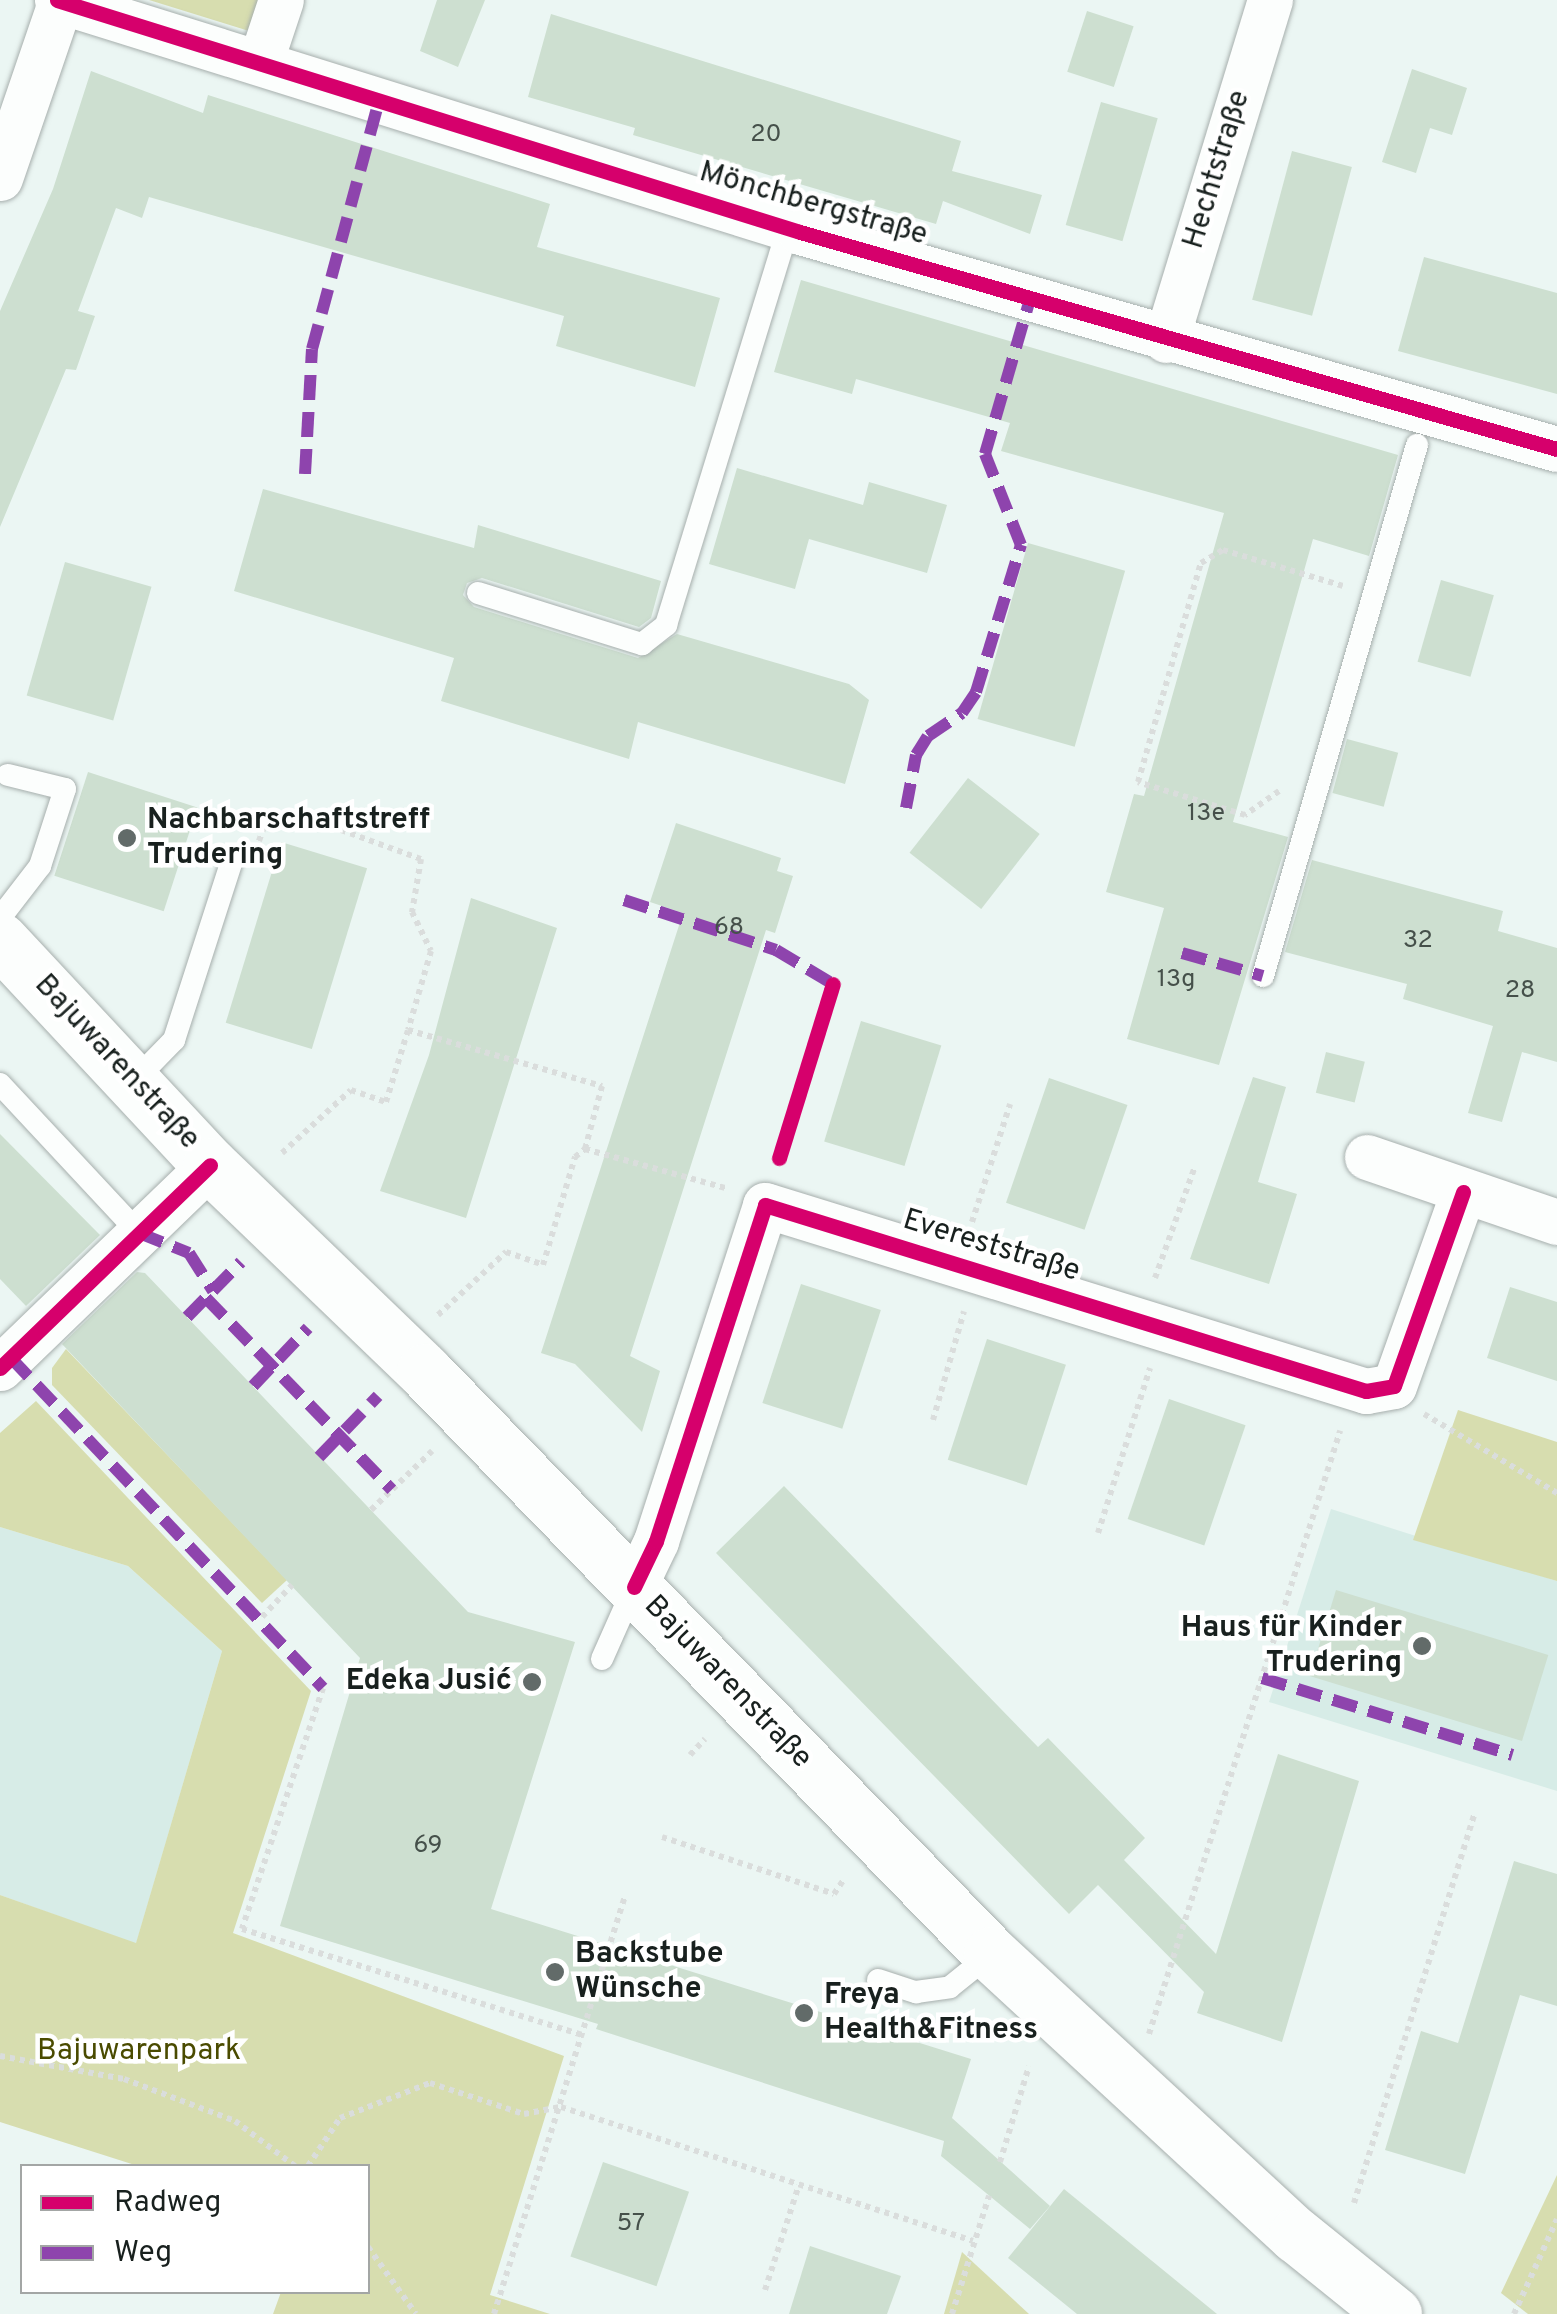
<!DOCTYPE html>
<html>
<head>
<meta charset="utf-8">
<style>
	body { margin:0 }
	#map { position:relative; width:1557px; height:2314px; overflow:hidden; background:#ebf6f3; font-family:Overpass,sans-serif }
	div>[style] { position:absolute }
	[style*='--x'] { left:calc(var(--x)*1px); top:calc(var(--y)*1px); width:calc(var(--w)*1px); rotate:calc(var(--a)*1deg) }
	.built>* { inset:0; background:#d7ece7 }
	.green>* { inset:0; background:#d7ddaf }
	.building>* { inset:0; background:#cddfd0; transform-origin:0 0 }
	.path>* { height:6px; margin-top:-3px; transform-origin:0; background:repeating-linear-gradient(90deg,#dadddc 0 5px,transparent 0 10px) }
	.roads { filter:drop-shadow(0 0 2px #a7afad) drop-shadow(0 0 2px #a7afad) }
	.service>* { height:22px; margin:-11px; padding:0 11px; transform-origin:11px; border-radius:11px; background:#fcfefd }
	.minor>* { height:45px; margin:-22.5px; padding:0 22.5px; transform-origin:22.5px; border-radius:22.5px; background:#fcfefd }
	.secondary>* { height:55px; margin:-27.5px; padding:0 27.5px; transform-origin:27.5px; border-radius:27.5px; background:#fcfefd }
	.quiet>* { height:12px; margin-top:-6px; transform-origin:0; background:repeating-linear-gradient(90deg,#8e44ad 0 25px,transparent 0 37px) }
	.cycleway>* { height:15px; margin:-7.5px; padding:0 7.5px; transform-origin:7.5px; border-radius:7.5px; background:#d6006c }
	.dots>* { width:28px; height:28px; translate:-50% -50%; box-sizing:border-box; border:5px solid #fff; border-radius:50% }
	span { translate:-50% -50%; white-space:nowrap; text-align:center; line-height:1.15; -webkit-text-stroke:9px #fff; paint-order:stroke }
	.number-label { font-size:25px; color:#45504a }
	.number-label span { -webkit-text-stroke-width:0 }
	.street-label { font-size:30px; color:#18201e }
	.poi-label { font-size:30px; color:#18201e; font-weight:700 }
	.left { translate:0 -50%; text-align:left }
	.right { translate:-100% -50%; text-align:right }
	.park-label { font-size:30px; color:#4a4b00 }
	.legend { position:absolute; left:20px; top:2164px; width:350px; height:130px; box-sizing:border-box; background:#fff; border:2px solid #a3a6a5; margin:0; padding:12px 18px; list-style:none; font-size:30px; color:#18201e }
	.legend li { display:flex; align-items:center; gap:20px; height:50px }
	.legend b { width:50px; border:2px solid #a3a6a5 }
</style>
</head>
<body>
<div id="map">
	<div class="built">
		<div style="clip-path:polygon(1331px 1509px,1557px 1581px,1557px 1791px,1269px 1702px)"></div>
		<div style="clip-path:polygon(0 1527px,128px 1566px,222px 1651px,136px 1944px,0 1895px)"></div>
	</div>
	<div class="green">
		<div style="clip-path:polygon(149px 0,259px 0,249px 31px)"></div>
		<div style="clip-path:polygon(66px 1349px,287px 1580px,262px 1603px,52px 1385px,52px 1368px)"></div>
		<div style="clip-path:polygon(36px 1401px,311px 1691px,233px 1933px,564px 2056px,490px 2295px,550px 2314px,273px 2314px,281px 2292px,368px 2292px,368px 2166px,138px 2166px,0 2122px,0 1895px,136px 1943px,222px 1651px,128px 1566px,0 1527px,0 1433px)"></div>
		<div style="clip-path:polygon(1458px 1410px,1557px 1442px,1557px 1581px,1413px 1540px)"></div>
		<div style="clip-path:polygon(1557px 2175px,1557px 2314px,1528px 2314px,1501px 2293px)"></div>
		<div style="clip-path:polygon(962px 2252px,1029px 2314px,944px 2314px)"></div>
	</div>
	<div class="building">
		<div style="clip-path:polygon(437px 0,485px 0,458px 67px,420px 51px)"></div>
		<div style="left:1087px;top:11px;width:49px;height:64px;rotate:18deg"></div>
		<div style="clip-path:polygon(551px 14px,961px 141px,952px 171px,1042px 195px,1030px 234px,943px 201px,936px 224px,633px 135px,635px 128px,528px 97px)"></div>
		<div style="clip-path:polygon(1412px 69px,1467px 88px,1452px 135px,1430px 128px,1416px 173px,1382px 162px)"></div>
		<div style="clip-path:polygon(91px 71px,203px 113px,208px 95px,550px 204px,537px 247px,720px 298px,695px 387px,556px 346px,564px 316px,149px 197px,142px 218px,116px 208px,78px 311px,95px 316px,76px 370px,66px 369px,0 527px,0 311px,53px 189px)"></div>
		<div style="left:1101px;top:102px;width:59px;height:128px;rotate:16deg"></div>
		<div style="left:1292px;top:151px;width:62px;height:154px;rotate:15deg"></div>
		<div style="clip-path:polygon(1424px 257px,1557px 293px,1557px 394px,1398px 351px)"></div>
		<div style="clip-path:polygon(801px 280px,1398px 455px,1369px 556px,1313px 539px,1233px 822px,1288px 837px,1219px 1065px,1127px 1039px,1164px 908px,1106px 892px,1134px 794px,1144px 796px,1224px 513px,1001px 451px,1010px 423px,856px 379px,852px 394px,774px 372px)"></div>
		<div style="clip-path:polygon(737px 468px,863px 505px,869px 482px,947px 505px,927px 573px,809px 539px,795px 589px,709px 564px)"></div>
		<div style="clip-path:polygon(263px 489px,474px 548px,478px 525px,661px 581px,651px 618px,639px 627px,482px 578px,467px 583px,463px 595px,474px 607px,638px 658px,677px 634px,849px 684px,869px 700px,845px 784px,638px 722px,629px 759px,441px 701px,454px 658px,234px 591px)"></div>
		<div style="left:1028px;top:543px;width:101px;height:183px;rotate:16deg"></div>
		<div style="left:65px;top:562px;width:90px;height:139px;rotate:16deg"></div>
		<div style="left:1441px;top:580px;width:55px;height:85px;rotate:16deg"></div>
		<div style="left:1347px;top:739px;width:53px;height:56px;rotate:15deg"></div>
		<div style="left:88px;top:772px;width:115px;height:109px;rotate:18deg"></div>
		<div style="left:968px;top:778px;width:91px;height:95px;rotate:38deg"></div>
		<div style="clip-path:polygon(676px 823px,781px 858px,777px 871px,793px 876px,775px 933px,766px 930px,630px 1356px,660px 1371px,642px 1432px,575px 1364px,541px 1353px,683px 913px,650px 902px)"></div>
		<div style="left:281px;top:842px;width:90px;height:189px;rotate:17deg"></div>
		<div style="clip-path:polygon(1312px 860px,1503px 911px,1498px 931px,1557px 948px,1557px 1062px,1522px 1052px,1502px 1122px,1468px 1113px,1493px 1026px,1403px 999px,1407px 984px,1285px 952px)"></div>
		<div style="clip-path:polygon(471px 898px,557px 928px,466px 1218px,380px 1191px,429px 1055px)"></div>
		<div style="left:861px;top:1021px;width:84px;height:126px;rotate:17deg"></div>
		<div style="left:1326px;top:1052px;width:40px;height:42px;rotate:14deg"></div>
		<div style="clip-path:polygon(1253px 1077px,1286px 1087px,1258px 1182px,1297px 1194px,1269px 1284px,1190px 1259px)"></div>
		<div style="left:1049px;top:1078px;width:83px;height:132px;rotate:19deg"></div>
		<div style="clip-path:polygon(0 1134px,100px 1235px,26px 1306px,0 1279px)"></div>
		<div style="clip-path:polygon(137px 1272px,145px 1273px,468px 1612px,575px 1642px,491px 1909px,971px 2059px,952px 2118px,1050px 2206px,1030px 2229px,941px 2156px,944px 2141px,596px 2029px,598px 2024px,280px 1926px,360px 1658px,62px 1344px)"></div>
		<div style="left:801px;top:1284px;width:84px;height:125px;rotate:18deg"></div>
		<div style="clip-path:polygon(1510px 1287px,1557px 1302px,1557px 1381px,1487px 1358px)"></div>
		<div style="left:987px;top:1339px;width:83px;height:127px;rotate:18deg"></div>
		<div style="left:1169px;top:1399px;width:81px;height:127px;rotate:19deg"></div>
		<div style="clip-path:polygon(784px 1486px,1038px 1747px,1048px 1738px,1145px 1838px,1124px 1860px,1216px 1954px,1278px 1754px,1359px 1781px,1282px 2042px,1197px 2013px,1204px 1992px,1098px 1885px,1069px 1914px,716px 1553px)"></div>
		<div style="left:1336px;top:1590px;width:222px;height:90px;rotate:17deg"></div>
		<div style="clip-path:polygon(1514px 1861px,1557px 1874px,1557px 2006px,1520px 1995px,1465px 2174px,1385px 2150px,1421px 2031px,1458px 2043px)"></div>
		<div style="left:603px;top:2162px;width:91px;height:100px;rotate:19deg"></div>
		<div style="clip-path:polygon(1064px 2189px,1217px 2314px,1077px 2314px,1008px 2258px)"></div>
		<div style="clip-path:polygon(810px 2246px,901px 2276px,887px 2314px,789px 2314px)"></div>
	</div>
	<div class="path">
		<div style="--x:1279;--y:791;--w:42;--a:144.8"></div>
		<div style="--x:1245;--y:815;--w:112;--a:-162.9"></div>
		<div style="--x:1138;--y:782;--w:228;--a:-74"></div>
		<div style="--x:1201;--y:563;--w:26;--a:-31"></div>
		<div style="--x:1223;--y:550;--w:125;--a:16.7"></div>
		<div style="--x:259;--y:841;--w:18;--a:-71"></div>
		<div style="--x:265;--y:824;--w:31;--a:-21"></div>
		<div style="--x:294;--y:813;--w:135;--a:19.9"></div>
		<div style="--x:421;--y:859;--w:54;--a:99.6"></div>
		<div style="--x:412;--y:912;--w:43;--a:64"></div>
		<div style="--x:431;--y:951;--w:82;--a:106.2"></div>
		<div style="--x:408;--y:1030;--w:202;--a:16.1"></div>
		<div style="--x:602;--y:1086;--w:65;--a:105.1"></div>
		<div style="--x:585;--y:1149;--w:146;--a:15.5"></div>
		<div style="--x:282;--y:1153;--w:93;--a:-42.4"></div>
		<div style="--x:351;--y:1090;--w:37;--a:19"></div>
		<div style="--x:386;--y:1102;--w:75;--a:-73"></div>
		<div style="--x:972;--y:1222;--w:124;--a:-72.1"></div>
		<div style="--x:1155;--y:1278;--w:119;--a:-70.3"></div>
		<div style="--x:438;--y:1315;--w:93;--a:-42.8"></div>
		<div style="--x:506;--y:1252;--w:39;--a:19"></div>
		<div style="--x:543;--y:1265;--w:113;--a:-73.5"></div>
		<div style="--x:575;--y:1157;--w:13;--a:-39"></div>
		<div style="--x:1424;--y:1414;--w:155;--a:30.7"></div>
		<div style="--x:933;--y:1420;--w:113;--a:-74.1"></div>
		<div style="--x:371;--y:1510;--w:85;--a:-44"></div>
		<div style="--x:1098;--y:1533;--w:173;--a:-72.5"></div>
		<div style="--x:262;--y:1617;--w:44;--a:-46.8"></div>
		<div style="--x:323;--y:1688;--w:254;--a:108.6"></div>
		<div style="--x:242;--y:1929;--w:357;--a:17.3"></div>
		<div style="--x:690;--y:1755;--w:22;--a:-47"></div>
		<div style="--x:662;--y:1837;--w:181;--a:18.3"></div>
		<div style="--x:834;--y:1894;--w:18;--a:-56"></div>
		<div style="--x:1149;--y:2034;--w:633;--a:-72.42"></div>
		<div style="--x:0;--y:2056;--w:126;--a:10.5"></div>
		<div style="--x:124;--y:2079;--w:119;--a:20.7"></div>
		<div style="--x:235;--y:2121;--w:75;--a:36.9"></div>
		<div style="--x:1000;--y:2162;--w:100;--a:-73.2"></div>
		<div style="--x:308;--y:2166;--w:58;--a:-56.3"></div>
		<div style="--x:340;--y:2118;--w:97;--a:-21.3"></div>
		<div style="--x:430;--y:2083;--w:99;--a:18.3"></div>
		<div style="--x:524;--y:2114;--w:38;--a:-11"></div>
		<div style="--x:561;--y:2107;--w:433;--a:18"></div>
		<div style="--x:1354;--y:2203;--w:408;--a:-72.8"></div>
		<div style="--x:368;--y:2247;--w:82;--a:54.4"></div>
		<div style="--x:765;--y:2290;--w:110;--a:-72.1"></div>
		<div style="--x:494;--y:2314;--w:439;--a:-72.6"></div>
		<div style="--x:952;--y:2314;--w:124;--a:-72.6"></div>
		<div style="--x:1514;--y:2314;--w:104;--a:-65.6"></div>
	</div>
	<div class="roads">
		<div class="service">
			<div style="--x:478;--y:593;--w:172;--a:17.3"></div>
			<div style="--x:642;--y:644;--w:31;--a:-38"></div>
			<div style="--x:666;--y:625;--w:415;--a:-72.9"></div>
			<div style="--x:0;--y:918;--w:66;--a:-52.4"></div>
			<div style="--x:40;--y:866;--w:81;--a:-72"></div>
			<div style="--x:65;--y:789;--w:59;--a:-166.2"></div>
			<div style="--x:1263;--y:976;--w:553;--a:-73.83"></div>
			<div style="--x:133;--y:1082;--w:59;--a:-45.7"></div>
			<div style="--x:174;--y:1040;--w:189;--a:-72.1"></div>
			<div style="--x:0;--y:1084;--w:204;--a:47"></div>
			<div style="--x:602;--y:1659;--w:77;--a:-66.1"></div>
			<div style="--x:878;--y:1980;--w:40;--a:18"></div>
			<div style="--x:916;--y:1992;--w:34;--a:-8"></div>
			<div style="--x:950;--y:1987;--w:53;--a:-38.8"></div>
		</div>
		<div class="minor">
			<div style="--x:57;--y:0;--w:778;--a:17.34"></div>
			<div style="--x:800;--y:232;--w:787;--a:16"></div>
			<div style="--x:261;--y:60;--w:63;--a:-71.6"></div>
			<div style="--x:0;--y:178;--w:188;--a:-71.1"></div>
			<div style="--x:1166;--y:340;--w:356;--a:-73"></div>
			<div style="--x:1367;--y:1157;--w:201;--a:18.9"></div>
			<div style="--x:0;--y:1368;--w:292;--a:-44"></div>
			<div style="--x:634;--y:1587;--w:51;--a:-64.4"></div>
			<div style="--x:656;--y:1541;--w:353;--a:-72"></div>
			<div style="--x:765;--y:1205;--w:629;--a:17.2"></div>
			<div style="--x:1366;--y:1391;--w:28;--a:-10"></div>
			<div style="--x:1394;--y:1386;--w:206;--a:-70.4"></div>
		</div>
		<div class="secondary">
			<div style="--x:0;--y:940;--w:308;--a:47"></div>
			<div style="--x:210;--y:1165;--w:297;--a:43.9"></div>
			<div style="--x:424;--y:1371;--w:813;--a:45.8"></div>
			<div style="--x:991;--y:1954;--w:415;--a:42.7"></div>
			<div style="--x:1296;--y:2235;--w:126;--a:38.9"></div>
		</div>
	</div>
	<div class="quiet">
		<div style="--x:305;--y:474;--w:125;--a:-86.8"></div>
		<div style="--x:312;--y:349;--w:257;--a:-74.9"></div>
		<div style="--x:906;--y:808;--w:54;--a:-79.3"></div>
		<div style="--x:916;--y:755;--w:22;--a:-58"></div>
		<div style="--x:928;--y:736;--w:41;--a:-34.1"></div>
		<div style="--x:962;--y:713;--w:25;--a:-56"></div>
		<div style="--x:976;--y:692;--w:154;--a:-73"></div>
		<div style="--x:1021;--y:545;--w:98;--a:-111.6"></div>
		<div style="--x:985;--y:454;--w:161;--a:-73.8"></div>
		<div style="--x:624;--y:900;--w:160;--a:18.2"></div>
		<div style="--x:776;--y:950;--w:66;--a:30.8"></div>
		<div style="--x:833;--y:984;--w:8;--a:113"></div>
		<div style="--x:1182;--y:953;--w:84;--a:15.9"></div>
		<div style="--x:139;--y:1233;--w:54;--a:21.8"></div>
		<div style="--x:189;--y:1253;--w:45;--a:57.7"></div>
		<div style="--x:206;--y:1298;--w:267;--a:45.9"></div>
		<div style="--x:187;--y:1317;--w:77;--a:-45.5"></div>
		<div style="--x:11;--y:1358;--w:454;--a:46.6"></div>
		<div style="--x:253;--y:1386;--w:80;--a:-46.5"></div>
		<div style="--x:319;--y:1457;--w:85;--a:-46"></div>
		<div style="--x:1262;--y:1678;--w:262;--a:17.1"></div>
	</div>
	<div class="cycleway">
		<div style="--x:57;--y:0;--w:778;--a:17.34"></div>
		<div style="--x:800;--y:232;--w:787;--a:16"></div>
		<div style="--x:779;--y:1158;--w:182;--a:-72.8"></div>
		<div style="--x:0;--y:1368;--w:292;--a:-44"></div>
		<div style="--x:634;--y:1587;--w:51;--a:-64.4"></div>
		<div style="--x:656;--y:1541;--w:353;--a:-72"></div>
		<div style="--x:765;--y:1205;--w:629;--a:17.2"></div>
		<div style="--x:1366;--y:1391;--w:28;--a:-10"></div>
		<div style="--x:1394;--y:1386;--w:206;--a:-70.4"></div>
	</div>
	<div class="dots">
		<div style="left:127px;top:838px;background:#626b69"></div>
		<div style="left:1422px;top:1646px;background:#626b69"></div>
		<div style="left:532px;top:1682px;background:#626b69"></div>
		<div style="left:555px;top:1972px;background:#626b69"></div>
		<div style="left:804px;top:2013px;background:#626b69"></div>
	</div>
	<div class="number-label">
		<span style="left:766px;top:135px">20</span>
		<span style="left:1206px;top:814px">13e</span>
		<span style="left:729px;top:928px">68</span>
		<span style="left:1418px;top:941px">32</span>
		<span style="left:1176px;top:980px">13g</span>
		<span style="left:1520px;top:991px">28</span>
		<span style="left:428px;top:1846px">69</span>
		<span style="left:631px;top:2224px">57</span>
	</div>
	<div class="street-label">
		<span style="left:1218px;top:170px;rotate:-73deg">Hechtstraße</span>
		<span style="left:813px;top:205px;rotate:16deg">Mönchbergstraße</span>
		<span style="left:116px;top:1063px;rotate:47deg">Bajuwarenstraße</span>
		<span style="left:991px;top:1247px;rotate:17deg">Evereststraße</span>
		<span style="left:727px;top:1683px;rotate:46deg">Bajuwarenstraße</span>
	</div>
	<div class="poi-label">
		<span class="left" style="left:147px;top:838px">Nachbarschaftstreff<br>Trudering</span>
		<span class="right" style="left:1402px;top:1646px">Haus für Kinder<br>Trudering</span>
		<span class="right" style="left:512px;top:1682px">Edeka Jusić</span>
		<span class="left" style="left:575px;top:1972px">Backstube<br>Wünsche</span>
		<span class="left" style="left:824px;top:2013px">Freya<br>Health&amp;Fitness</span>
	</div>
	<div class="park-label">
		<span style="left:139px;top:2052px">Bajuwarenpark</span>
	</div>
	<ul class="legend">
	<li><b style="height:12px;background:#d6006c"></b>Radweg</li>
	<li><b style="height:12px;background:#8e44ad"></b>Weg</li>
	</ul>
</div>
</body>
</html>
